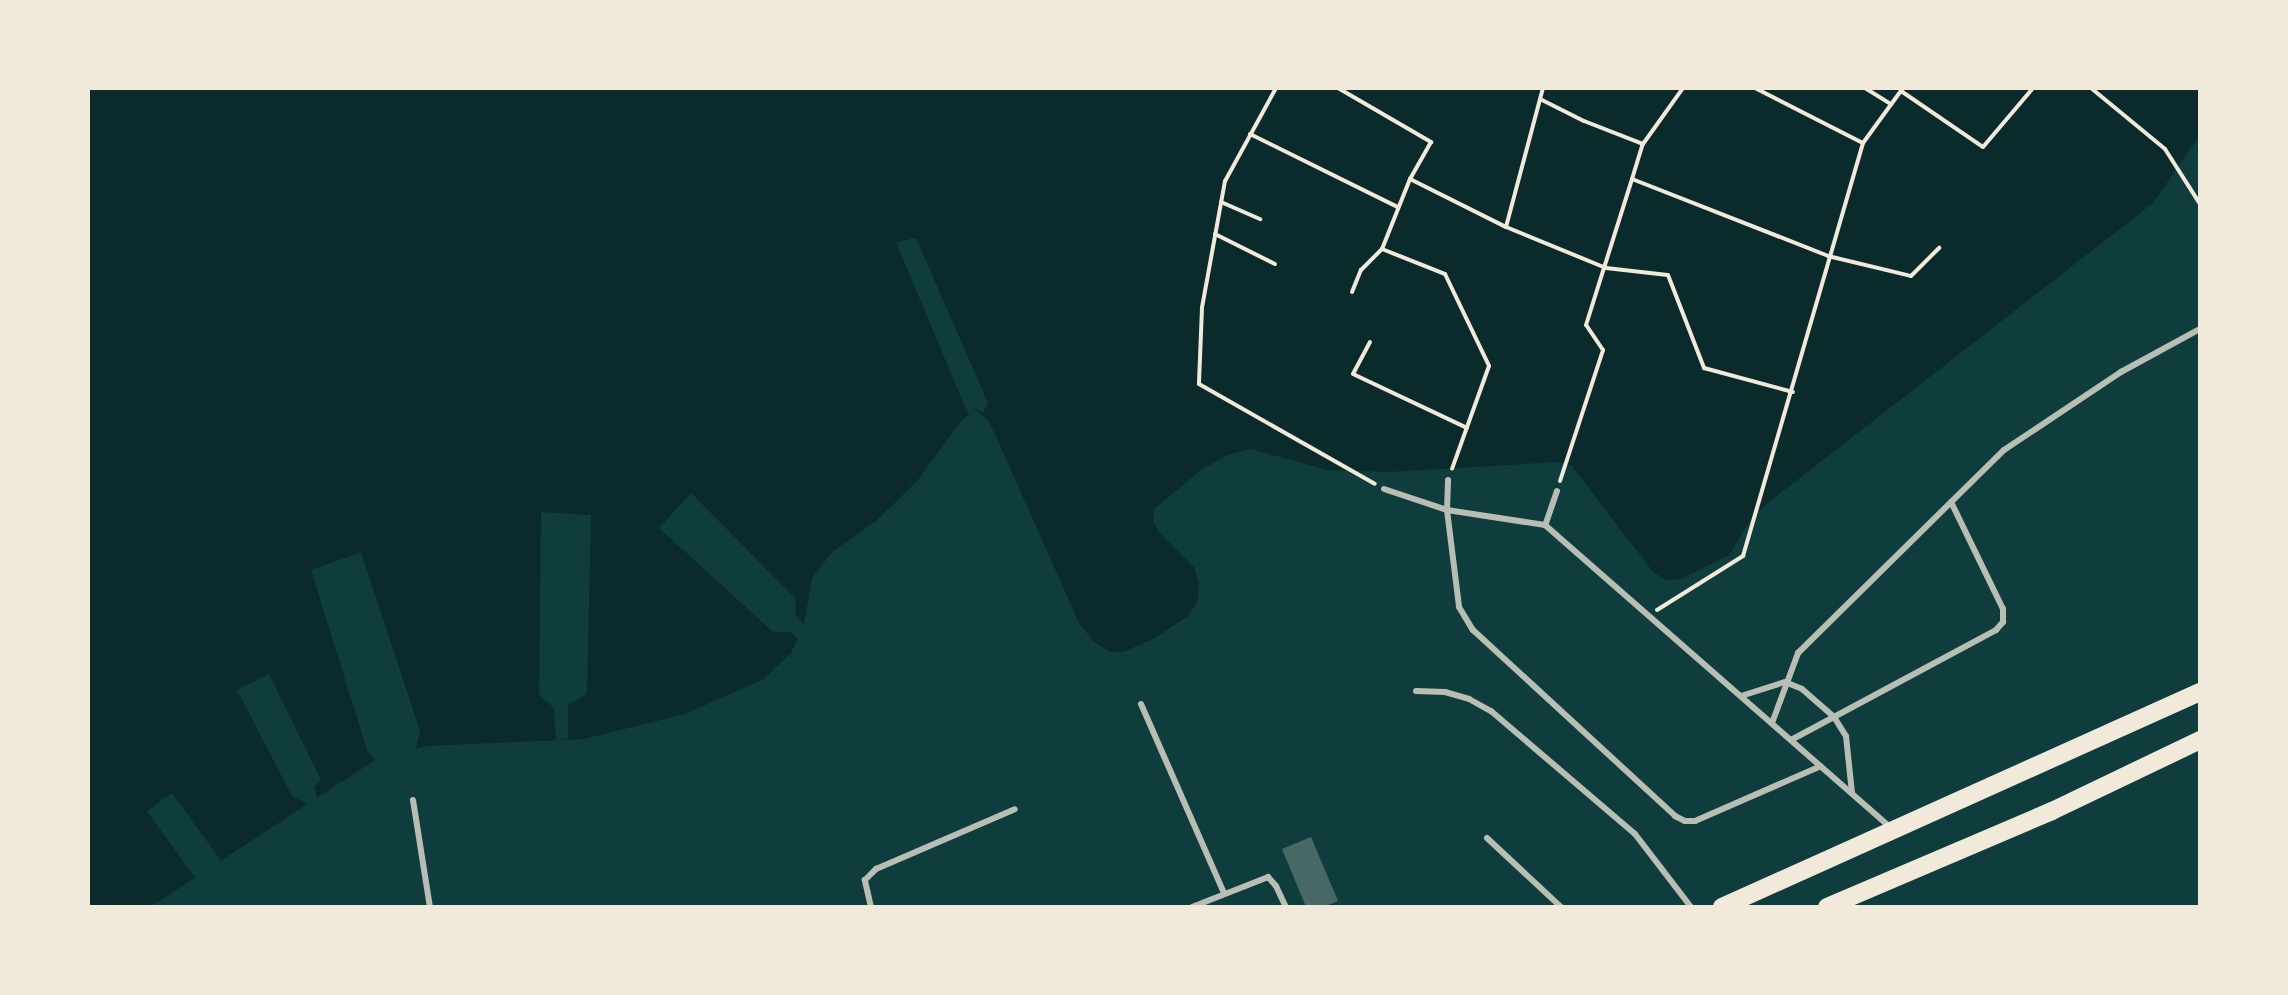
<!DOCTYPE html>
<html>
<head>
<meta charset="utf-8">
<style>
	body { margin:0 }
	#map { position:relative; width:2288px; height:995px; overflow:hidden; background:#0f3d3e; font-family:"Noto Sans",sans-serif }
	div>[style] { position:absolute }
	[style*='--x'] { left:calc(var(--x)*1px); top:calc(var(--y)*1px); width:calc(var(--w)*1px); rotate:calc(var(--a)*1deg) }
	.water>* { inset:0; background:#0a2a2b }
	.pier>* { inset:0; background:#0f3d3e; transform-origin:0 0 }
	.building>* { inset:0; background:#486865 }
	.path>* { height:4px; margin:-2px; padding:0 2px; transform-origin:2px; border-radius:2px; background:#f1e9da }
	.service>* { height:6px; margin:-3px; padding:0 3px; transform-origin:3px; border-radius:3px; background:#b8beb3 }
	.primary>* { height:18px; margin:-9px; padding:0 9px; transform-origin:9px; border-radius:9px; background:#f1e9da }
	span { translate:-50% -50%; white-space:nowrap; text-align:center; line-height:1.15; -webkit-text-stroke:8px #f1e9da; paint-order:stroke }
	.frame { position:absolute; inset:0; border:90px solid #f1e9da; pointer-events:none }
</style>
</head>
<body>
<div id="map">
	<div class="water">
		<div style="clip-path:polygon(88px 88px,2200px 88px,2200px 135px,2153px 203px,1764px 506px,1751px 519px,1729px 555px,1681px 579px,1666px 580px,1653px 572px,1572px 466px,1559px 462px,1388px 472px,1327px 470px,1251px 449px,1227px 455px,1201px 470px,1155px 508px,1153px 521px,1159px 532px,1194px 567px,1199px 584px,1198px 601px,1188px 616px,1153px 639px,1123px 652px,1110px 652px,1093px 641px,1079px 623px,989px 421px,975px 409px,960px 422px,918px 480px,876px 521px,832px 552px,812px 578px,804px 625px,791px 653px,764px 679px,685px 714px,584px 739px,426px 746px,375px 760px,150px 907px,88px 907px)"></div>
	</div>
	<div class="pier">
		<div style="clip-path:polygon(916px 238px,988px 403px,983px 412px,975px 409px,968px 414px,896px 242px)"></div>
		<div style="clip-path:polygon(691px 493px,796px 599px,795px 614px,804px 625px,798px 639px,791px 632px,773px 632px,659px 528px)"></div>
		<div style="clip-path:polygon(541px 512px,591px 515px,587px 694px,568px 705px,568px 739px,556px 740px,554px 708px,539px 695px)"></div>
		<div style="clip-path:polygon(361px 552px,420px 731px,416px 749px,375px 760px,367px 750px,311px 570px)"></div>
		<div style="clip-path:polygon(269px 674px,321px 780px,314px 787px,317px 798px,308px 804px,292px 796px,237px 690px)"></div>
		<div style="left:172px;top:793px;width:84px;height:31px;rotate:54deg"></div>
	</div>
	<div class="building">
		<div style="clip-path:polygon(1311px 837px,1338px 901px,1323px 907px,1306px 907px,1282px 849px)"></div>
	</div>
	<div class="path">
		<div style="--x:1276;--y:88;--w:106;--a:118.7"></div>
		<div style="--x:1225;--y:181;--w:129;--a:100.3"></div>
		<div style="--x:1202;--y:308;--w:76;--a:92.3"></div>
		<div style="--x:1199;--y:384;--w:202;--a:29.6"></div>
		<div style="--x:1338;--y:88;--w:108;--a:30.1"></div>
		<div style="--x:1431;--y:142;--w:43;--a:119.6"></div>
		<div style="--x:1410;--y:179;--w:107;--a:26.6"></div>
		<div style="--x:1506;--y:227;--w:108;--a:22.3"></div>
		<div style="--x:1606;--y:268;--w:62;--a:6.4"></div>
		<div style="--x:1668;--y:275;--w:100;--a:68.8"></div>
		<div style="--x:1704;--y:368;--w:92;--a:15.1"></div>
		<div style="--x:1755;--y:88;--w:121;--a:27"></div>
		<div style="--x:1865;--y:88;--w:31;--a:32"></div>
		<div style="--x:2091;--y:88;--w:96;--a:39.5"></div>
		<div style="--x:2165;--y:149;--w:65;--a:57.5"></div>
		<div style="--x:1901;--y:91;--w:99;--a:34.3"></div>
		<div style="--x:1983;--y:147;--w:77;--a:-49.7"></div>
		<div style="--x:1540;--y:99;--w:49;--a:26.6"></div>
		<div style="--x:1584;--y:121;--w:63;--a:21.3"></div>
		<div style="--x:1250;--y:134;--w:165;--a:26.3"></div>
		<div style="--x:1410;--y:179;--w:75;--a:111.8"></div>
		<div style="--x:1382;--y:249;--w:68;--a:21.6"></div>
		<div style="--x:1445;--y:274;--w:102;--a:64.4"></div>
		<div style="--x:1489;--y:366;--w:109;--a:109.8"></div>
		<div style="--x:1632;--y:179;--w:211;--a:21.4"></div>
		<div style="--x:1828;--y:256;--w:85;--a:13.5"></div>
		<div style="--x:1911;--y:276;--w:40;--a:-45"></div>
		<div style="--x:1221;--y:202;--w:43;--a:23.6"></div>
		<div style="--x:1506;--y:227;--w:144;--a:-75.1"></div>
		<div style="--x:1215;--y:234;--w:67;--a:26.6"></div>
		<div style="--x:1352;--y:292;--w:24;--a:-68"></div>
		<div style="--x:1361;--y:270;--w:30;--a:-45"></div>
		<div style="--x:1370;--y:342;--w:36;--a:118"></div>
		<div style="--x:1353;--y:374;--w:126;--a:25.3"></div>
		<div style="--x:1560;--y:481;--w:138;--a:-71.8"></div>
		<div style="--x:1603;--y:350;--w:30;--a:-124"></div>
		<div style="--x:1586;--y:325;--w:153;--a:-72.5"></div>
		<div style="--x:1632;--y:179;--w:37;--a:-73"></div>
		<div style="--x:1643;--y:144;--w:69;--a:-54.5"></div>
		<div style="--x:1657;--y:610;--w:102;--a:-32.1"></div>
		<div style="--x:1743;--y:556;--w:430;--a:-73.8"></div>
		<div style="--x:1863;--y:143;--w:68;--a:-54"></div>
	</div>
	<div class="service">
		<div style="--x:1384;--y:489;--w:66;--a:18.4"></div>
		<div style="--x:1447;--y:510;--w:30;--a:-88"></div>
		<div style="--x:1557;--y:491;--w:36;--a:109"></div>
		<div style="--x:1545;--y:525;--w:99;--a:-171.3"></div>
		<div style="--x:1447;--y:510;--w:98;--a:82.9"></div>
		<div style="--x:1459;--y:607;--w:27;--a:59"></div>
		<div style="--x:1473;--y:630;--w:275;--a:42.6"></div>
		<div style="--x:1675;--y:816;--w:11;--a:27"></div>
		<div style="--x:1685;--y:821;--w:10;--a:0"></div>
		<div style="--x:1695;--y:821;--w:137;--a:-23.6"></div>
		<div style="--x:1545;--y:525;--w:460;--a:41.2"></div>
		<div style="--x:1416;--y:691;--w:29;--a:2"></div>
		<div style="--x:1445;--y:692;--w:25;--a:16"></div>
		<div style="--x:1469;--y:699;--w:25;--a:29"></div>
		<div style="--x:1491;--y:711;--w:189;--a:40.5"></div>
		<div style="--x:1635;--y:834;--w:92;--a:52.5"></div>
		<div style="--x:1741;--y:696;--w:46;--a:-17.7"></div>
		<div style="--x:1785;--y:682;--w:18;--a:22"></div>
		<div style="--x:1802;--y:689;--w:43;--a:41.2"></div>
		<div style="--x:1834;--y:717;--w:22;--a:58"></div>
		<div style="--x:1846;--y:736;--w:57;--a:84"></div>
		<div style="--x:1141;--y:704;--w:206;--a:66.3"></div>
		<div style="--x:1772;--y:723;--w:75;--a:-69.6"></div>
		<div style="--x:1798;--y:653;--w:289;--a:-44.6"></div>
		<div style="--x:2004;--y:450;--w:141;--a:-33.7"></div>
		<div style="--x:2121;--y:372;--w:90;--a:-28.6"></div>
		<div style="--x:1791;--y:740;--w:233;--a:-28.2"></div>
		<div style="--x:1996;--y:630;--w:11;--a:-49"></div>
		<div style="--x:2003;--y:622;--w:13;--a:-90"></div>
		<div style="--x:2003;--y:609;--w:119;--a:-115.9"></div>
		<div style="--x:413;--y:800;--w:108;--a:81"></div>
		<div style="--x:1487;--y:838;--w:101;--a:43"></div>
		<div style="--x:871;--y:907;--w:28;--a:-103"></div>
		<div style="--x:865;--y:880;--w:16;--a:-45"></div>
		<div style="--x:876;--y:869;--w:151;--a:-23.3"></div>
		<div style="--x:1192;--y:907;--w:82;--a:-21.5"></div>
		<div style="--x:1268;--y:877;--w:12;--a:48"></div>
		<div style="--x:1276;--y:886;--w:23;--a:65"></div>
	</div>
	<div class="primary">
		<div style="--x:1722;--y:907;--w:524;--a:-24.22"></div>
		<div style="--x:1827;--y:907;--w:245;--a:-23.1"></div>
		<div style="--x:2052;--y:811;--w:164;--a:-25.6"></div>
	</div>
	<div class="frame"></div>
</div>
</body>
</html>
